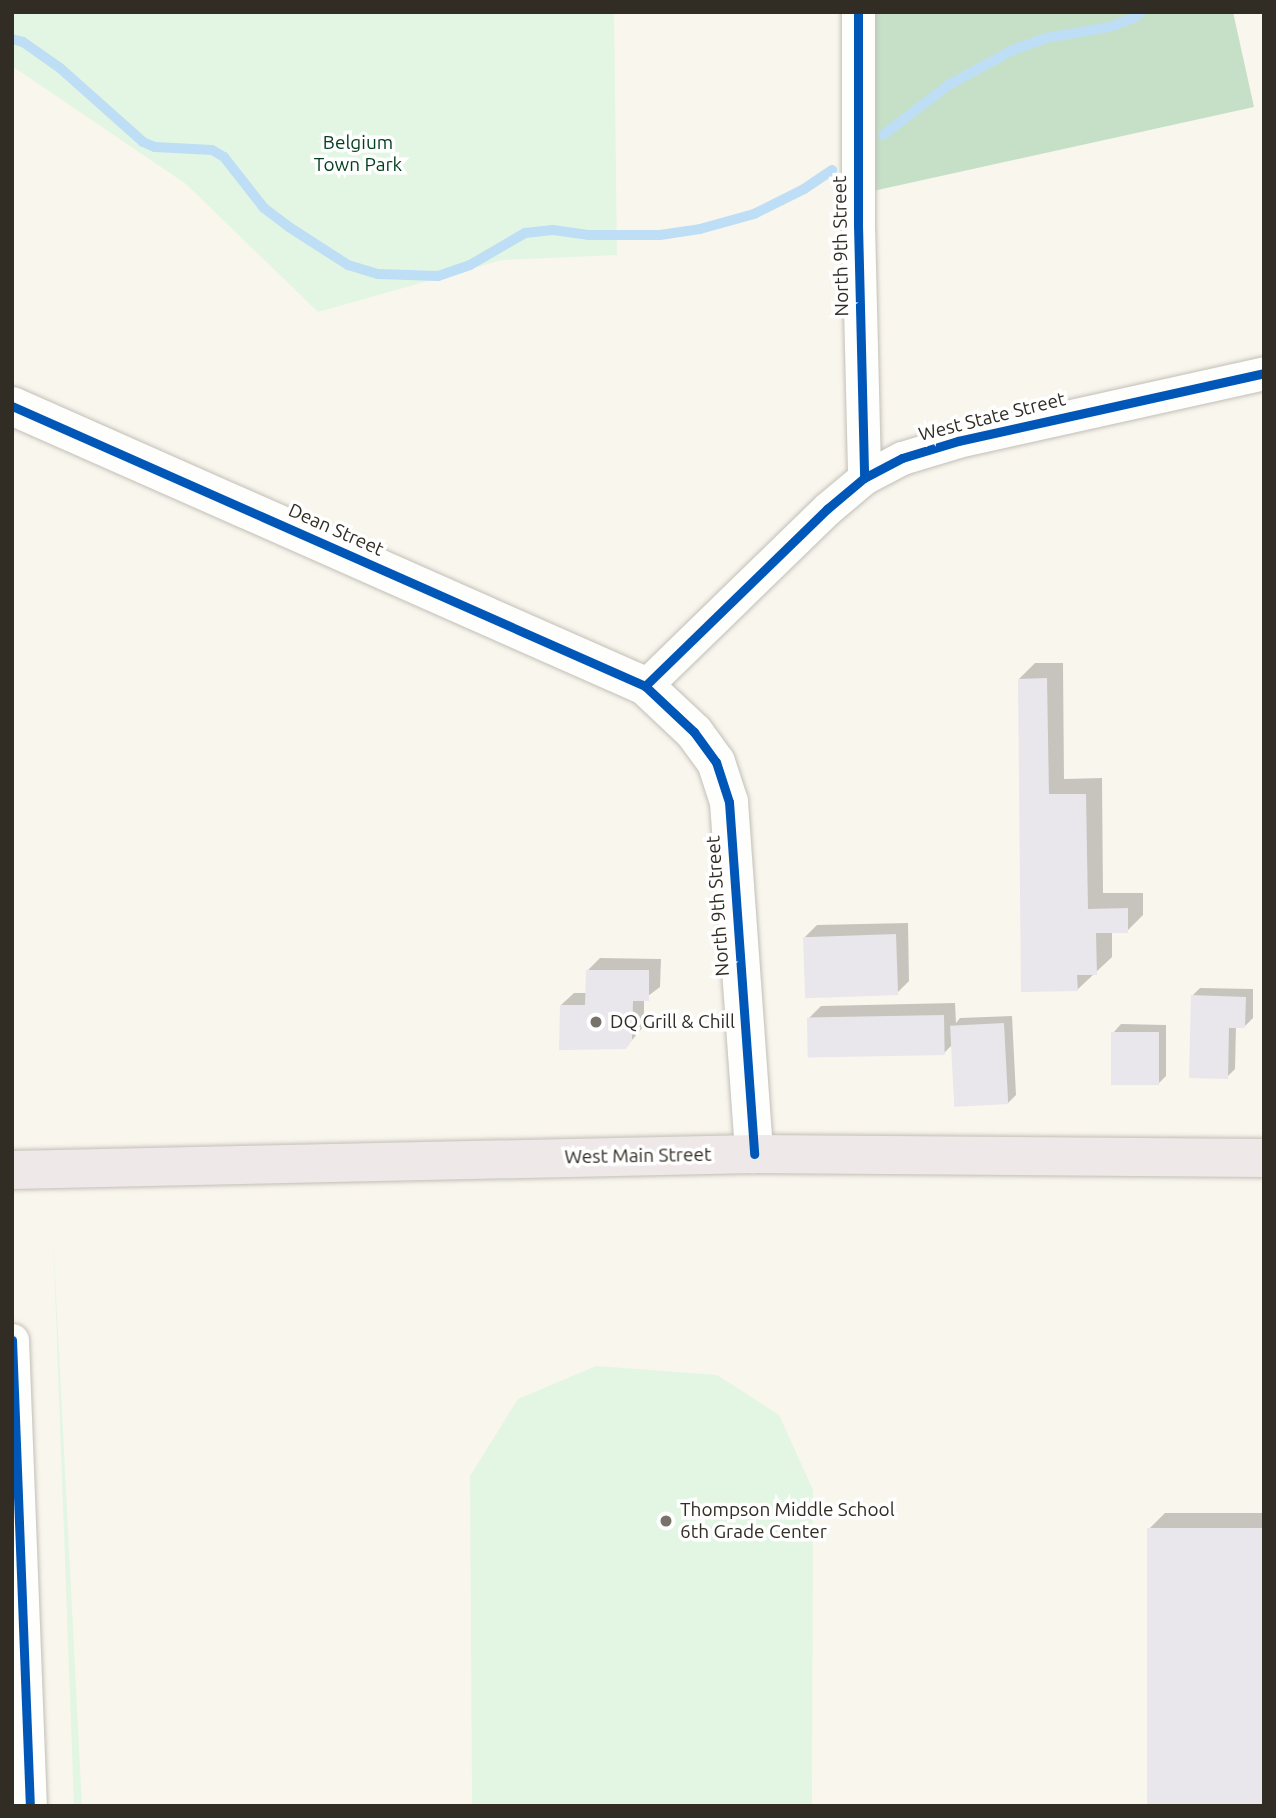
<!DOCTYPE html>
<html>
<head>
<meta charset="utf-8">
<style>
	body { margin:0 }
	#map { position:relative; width:1276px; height:1818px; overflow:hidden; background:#f9f6ee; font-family:Ubuntu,sans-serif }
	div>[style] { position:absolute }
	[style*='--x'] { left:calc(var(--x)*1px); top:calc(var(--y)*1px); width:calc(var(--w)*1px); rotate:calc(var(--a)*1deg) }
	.green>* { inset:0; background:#e3f6e3 }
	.forest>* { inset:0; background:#c6e0c8 }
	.shadow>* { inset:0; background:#0003 }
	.stream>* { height:10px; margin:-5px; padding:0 5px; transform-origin:5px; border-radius:5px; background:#bedef6 }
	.building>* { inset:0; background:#e9e6ec; transform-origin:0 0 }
	.roads { filter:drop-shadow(0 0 2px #c2bfb7) drop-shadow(0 0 2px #c2bfb7) }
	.minor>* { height:33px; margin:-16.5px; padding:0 16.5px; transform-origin:16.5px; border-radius:16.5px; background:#fefefc }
	.tertiary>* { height:38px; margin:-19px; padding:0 19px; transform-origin:19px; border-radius:19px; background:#fefefc }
	.primary>* { height:38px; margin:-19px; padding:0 19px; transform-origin:19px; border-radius:19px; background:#efe8e8 }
	.cycleway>* { height:9px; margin:-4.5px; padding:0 4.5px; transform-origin:4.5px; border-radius:4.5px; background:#0057b8 }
	.dots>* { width:19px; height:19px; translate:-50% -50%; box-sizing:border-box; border:4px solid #fff; border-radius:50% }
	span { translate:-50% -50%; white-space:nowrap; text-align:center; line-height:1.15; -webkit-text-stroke:7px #fff; paint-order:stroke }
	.park-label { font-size:19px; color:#013e1d }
	.street-label { font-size:19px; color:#312d24 }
	.poi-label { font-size:19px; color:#312d24 }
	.left { translate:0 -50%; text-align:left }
	.frame { position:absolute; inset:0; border:14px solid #312d24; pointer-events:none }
</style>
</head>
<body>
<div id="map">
	<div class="green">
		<div style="clip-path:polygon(12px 12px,614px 12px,617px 255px,502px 260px,318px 312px,186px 184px,12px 66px)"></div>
		<div style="clip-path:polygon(53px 1233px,82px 1806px,74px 1806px)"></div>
		<div style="clip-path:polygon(596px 1366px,717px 1375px,779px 1415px,813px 1490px,812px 1806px,472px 1806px,470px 1476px,518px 1399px)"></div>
	</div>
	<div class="forest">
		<div style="clip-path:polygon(874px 12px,1233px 12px,1254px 107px,873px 191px)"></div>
	</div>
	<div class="shadow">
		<div style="clip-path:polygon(1035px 663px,1063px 663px,1064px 779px,1102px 778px,1103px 893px,1143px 893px,1143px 915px,1127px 931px,1112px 931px,1112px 957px,1077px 990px,1019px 679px)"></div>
		<div style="clip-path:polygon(908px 923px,909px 981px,897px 993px,805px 937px,817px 925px)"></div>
		<div style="clip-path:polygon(600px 958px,661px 959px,660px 987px,644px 999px,644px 1026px,626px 1047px,561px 1005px,574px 993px,587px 993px,588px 970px)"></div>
		<div style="clip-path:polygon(1200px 988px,1253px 989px,1253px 1018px,1245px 1026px,1236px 1026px,1235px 1069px,1227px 1077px,1192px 996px)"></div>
		<div style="clip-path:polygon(955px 1003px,956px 1023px,960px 1018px,1012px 1016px,1016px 1095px,1008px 1103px,953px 1044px,944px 1053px,809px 1018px,821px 1006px)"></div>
		<div style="clip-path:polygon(1121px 1024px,1166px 1025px,1166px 1076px,1158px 1084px,1113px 1033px)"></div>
		<div style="clip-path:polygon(1165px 1513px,1264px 1513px,1264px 1806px,1149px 1529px)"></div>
	</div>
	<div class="stream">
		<div style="--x:12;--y:39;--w:11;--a:15"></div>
		<div style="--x:23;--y:42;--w:45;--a:35.1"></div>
		<div style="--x:60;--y:68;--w:111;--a:41.7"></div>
		<div style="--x:143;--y:142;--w:13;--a:23"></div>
		<div style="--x:155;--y:147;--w:57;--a:3"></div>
		<div style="--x:212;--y:150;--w:14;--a:30"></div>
		<div style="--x:224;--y:157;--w:65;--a:51.9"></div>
		<div style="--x:264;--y:208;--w:31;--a:37"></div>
		<div style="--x:289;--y:227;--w:70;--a:32.8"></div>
		<div style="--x:348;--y:265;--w:31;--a:17"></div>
		<div style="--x:378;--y:274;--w:60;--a:1.9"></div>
		<div style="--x:438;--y:276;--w:34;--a:-19"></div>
		<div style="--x:470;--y:265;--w:64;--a:-30.2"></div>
		<div style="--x:525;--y:233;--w:28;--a:-6"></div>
		<div style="--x:553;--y:230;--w:35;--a:8"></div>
		<div style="--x:588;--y:235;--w:72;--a:0"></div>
		<div style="--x:660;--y:235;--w:40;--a:-8.5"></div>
		<div style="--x:700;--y:229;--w:56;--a:-15.5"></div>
		<div style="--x:754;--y:214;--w:56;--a:-26.6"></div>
		<div style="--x:804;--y:189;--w:34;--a:-34"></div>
		<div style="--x:883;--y:135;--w:84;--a:-37.3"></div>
		<div style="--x:950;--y:84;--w:72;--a:-28.4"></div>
		<div style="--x:1013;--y:50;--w:35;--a:-20"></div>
		<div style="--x:1046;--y:38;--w:65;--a:-9.8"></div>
		<div style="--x:1110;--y:27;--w:26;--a:-21"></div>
		<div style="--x:1134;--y:18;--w:9;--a:-41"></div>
	</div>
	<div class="building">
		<div style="clip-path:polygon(1047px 678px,1049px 794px,1086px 794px,1088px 909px,1128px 908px,1128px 933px,1096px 933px,1097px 975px,1077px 975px,1078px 991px,1021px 992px,1018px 679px)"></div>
		<div style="left:896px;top:934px;width:61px;height:93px;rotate:88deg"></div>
		<div style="clip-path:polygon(586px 970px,649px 970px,649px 1001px,633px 1001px,632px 1040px,626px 1049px,559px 1050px,560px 1005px,585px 1005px)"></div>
		<div style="clip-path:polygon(1191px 995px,1246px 997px,1245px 1028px,1229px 1028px,1228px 1079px,1189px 1078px)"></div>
		<div style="left:944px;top:1015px;width:40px;height:137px;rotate:89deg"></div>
		<div style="left:1004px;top:1023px;width:81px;height:54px;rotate:87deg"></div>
		<div style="left:1111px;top:1032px;width:48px;height:53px"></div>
		<div style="left:1147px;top:1528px;width:117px;height:278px"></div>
	</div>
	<div class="roads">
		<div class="minor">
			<div style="--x:858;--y:12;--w:213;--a:90"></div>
			<div style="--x:858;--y:225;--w:253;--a:88.6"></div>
			<div style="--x:645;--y:686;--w:254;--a:-44.2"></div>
			<div style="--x:827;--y:509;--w:48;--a:-40"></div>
			<div style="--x:864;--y:478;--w:43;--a:-27.8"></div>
			<div style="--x:902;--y:458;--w:59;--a:-16.9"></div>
			<div style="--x:958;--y:441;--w:313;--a:-12.5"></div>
			<div style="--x:12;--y:1340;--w:466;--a:87.8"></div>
		</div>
		<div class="tertiary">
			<div style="--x:12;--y:406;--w:692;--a:23.86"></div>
			<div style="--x:645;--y:686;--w:67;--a:43.2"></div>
			<div style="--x:694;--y:732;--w:37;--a:54"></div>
			<div style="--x:716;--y:762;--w:42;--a:72"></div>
			<div style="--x:729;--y:802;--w:353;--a:85.9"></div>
		</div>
		<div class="primary">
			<div style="--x:12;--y:1170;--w:742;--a:-1.24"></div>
			<div style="--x:754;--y:1154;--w:510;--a:0.45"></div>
		</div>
	</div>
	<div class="cycleway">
		<div style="--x:858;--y:12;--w:213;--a:90"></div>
		<div style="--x:858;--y:225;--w:253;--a:88.6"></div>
		<div style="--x:12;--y:406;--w:692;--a:23.86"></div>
		<div style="--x:645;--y:686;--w:67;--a:43.2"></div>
		<div style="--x:694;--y:732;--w:37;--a:54"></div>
		<div style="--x:716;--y:762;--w:42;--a:72"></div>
		<div style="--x:729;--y:802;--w:353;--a:85.9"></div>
		<div style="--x:645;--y:686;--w:254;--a:-44.2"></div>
		<div style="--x:827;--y:509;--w:48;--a:-40"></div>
		<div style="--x:864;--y:478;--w:43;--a:-27.8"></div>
		<div style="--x:902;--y:458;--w:59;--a:-16.9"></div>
		<div style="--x:958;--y:441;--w:313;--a:-12.5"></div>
		<div style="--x:12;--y:1340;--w:466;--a:87.8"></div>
	</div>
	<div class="dots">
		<div style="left:596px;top:1022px;background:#77736b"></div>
		<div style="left:666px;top:1521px;background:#77736b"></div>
	</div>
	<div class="park-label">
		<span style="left:358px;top:154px">Belgium<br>Town Park</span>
	</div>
	<div class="street-label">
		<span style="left:841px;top:246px;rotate:-91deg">North 9th Street</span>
		<span style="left:992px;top:417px;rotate:-14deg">West State Street</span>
		<span style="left:336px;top:530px;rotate:24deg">Dean Street</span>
		<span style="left:718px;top:906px;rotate:-94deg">North 9th Street</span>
		<span style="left:638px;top:1156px;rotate:-1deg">West Main Street</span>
	</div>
	<div class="poi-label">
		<span class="left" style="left:610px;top:1022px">DQ Grill &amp; Chill</span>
		<span class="left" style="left:680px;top:1521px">Thompson Middle School<br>6th Grade Center</span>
	</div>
	<div class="frame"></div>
</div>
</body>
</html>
